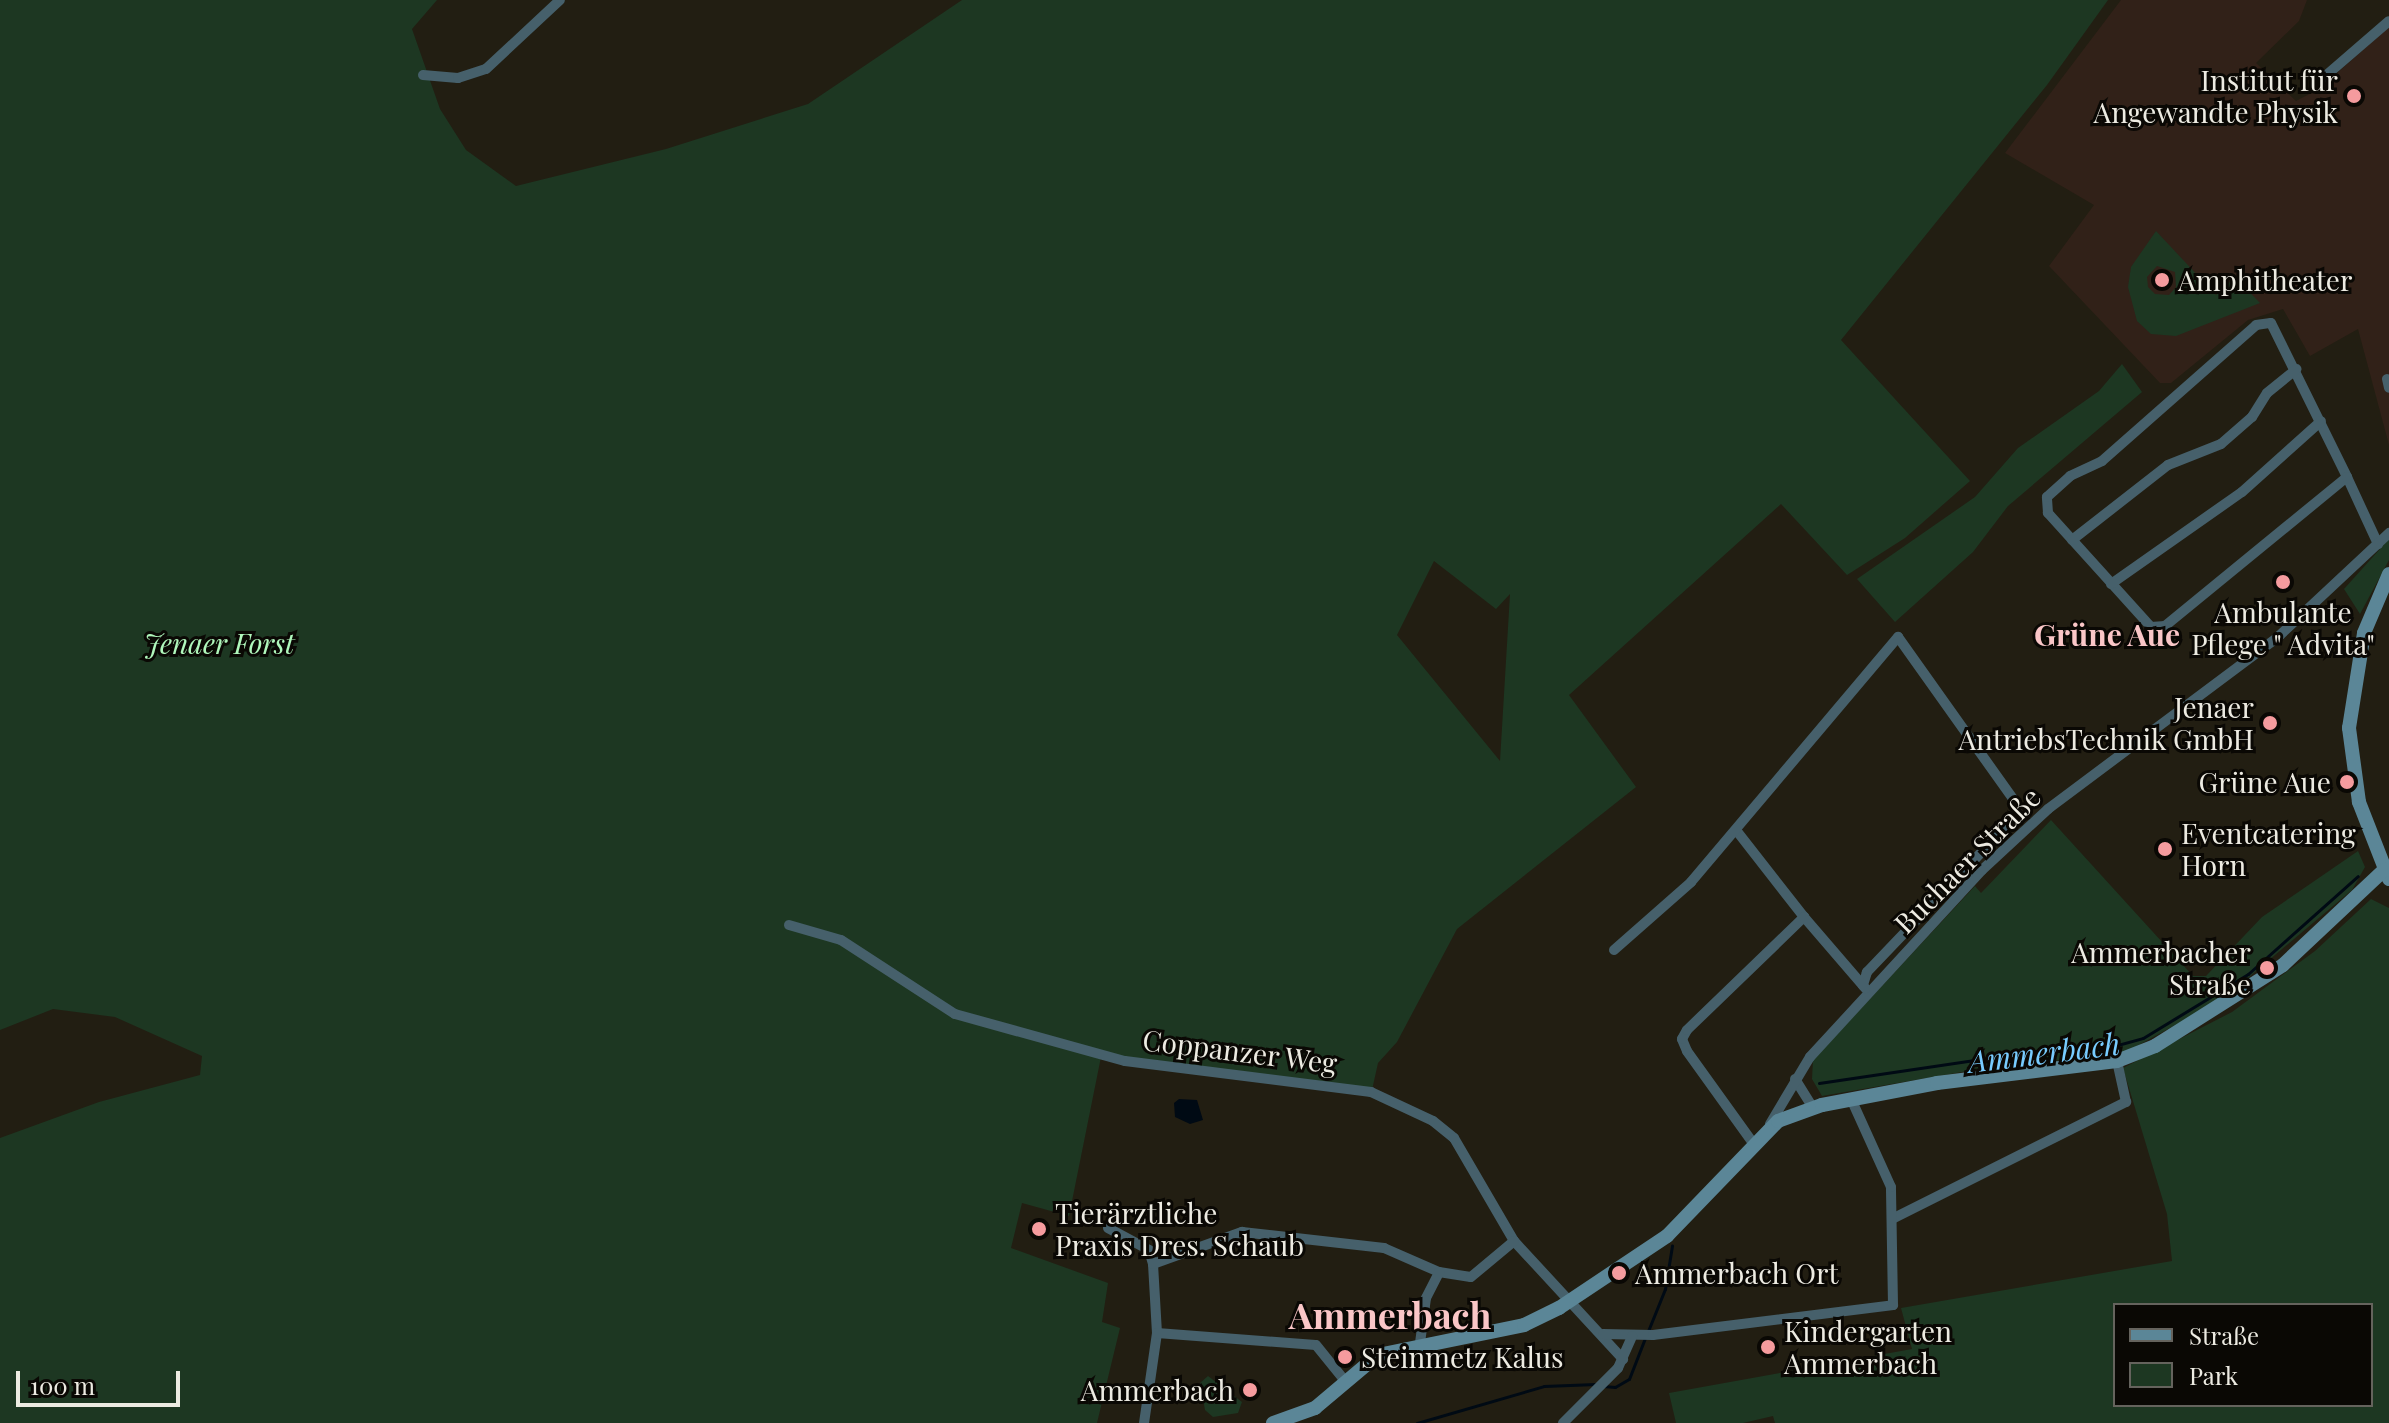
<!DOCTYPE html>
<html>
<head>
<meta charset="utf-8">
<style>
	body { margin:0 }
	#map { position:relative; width:2389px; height:1423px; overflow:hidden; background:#221e12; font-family:"Playfair Display",serif }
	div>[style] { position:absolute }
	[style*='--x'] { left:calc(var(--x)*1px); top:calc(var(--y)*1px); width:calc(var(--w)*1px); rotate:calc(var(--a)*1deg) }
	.commercial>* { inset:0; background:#312118 }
	.green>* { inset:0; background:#1d3722 }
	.water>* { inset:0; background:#000a14 }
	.stream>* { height:3px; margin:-1.5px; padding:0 1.5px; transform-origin:1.5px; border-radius:1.5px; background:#000a14 }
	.street>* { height:10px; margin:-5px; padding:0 5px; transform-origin:5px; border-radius:5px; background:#46606b }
	.secondary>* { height:14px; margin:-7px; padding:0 7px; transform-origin:7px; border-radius:7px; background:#5b8697 }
	.dots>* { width:22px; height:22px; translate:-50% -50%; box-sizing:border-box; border:4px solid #0a0804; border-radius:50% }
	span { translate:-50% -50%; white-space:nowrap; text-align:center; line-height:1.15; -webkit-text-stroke:6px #0a0804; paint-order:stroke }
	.poi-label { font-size:28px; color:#edebe2 }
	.right { translate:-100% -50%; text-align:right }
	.left { translate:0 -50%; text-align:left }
	.park-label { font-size:28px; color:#b0f8bc; font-style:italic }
	.street-label { font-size:28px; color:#edebe2 }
	.neighbourhood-label { font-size:30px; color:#fac6c7; font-weight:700 }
	.water-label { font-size:30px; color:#78ccff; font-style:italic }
	.district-label { font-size:36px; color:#fac6c7; font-weight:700 }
	.legend { position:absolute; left:2113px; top:1303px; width:260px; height:104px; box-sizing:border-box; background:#0a0804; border:2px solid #65635d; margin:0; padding:10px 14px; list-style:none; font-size:24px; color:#edebe2 }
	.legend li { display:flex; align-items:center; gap:16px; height:40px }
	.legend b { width:40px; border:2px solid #65635d }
	.scale { position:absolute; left:16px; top:1371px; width:164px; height:36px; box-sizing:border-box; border:4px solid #edebe2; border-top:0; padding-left:10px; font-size:24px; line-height:28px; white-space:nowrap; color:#edebe2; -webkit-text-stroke:6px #0a0804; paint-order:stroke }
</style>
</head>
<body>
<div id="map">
	<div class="commercial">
		<div style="clip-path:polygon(2121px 0,2307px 0,2299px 21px,2256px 63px,2296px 101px,2319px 89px,2389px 27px,2389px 445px,2358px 329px,2310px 356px,2283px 309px,2248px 320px,2171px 383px,2160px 383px,2049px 266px,2094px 205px,2005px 153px)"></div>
	</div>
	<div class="green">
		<div style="clip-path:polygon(evenodd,0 0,437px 0,412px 29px,440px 109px,466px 150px,516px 186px,666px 149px,808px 104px,962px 0,2108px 0,2047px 85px,1841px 340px,1970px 481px,1905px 538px,1847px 575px,1781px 504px,1569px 695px,1636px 787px,1457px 929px,1397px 1042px,1378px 1063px,1372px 1090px,1145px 1062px,1102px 1052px,1069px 1216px,1022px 1203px,1011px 1248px,1108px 1283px,1102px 1322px,1120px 1328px,1097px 1423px,0 1423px,0 1138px,99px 1102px,200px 1075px,202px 1056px,115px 1017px,53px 1009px,0 1030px,0 0,1434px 561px,1496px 609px,1510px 594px,1500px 761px,1397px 635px,1434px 561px)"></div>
		<div style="clip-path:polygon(evenodd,2156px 231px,2216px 295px,2235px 277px,2260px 303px,2176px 336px,2151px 334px,2137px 321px,2128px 287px,2131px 267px,2156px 231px,2157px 266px,2175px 272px,2176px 287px,2169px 295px,2155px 294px,2148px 287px,2147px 277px,2157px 266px)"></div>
		<div style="clip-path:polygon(2122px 364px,2142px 392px,2008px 506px,1973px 552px,1895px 622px,1857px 579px,1975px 497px,2018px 448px,2099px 391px)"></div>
		<div style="clip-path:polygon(2389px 539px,2389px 560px,2360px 614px,2344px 589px)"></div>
		<div style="clip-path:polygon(2051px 820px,2193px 976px,2206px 976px,2262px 917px,2358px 851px,2365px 867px,2352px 890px,2223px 999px,2115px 1058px,2020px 1062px,1822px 1096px,1812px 1079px,1813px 1060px,1975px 886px,1981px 893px)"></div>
		<div style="clip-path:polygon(evenodd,2371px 899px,2389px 908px,2389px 1423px,1775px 1423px,1773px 1416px,1743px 1423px,1676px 1423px,1669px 1393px,1912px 1349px,1901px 1308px,2172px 1261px,2167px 1214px,2123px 1068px,2232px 1012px,2315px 951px,2371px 899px,2115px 1305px,2371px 1305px,2371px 1405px,2115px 1405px,2115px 1305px)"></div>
		<div style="clip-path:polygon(1208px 1376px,1242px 1402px,1238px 1413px,1213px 1417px,1205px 1410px,1200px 1383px)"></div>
	</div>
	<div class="water">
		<div style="clip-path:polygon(1179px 1099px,1197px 1100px,1203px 1120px,1190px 1124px,1175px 1117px,1174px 1103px)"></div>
	</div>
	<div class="stream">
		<div style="--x:1819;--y:1083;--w:218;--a:-8.4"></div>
		<div style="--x:2035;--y:1051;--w:68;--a:-1.7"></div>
		<div style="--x:2103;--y:1049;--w:41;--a:-15.4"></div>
		<div style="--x:2143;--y:1038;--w:123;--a:-31.4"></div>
		<div style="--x:2248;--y:974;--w:147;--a:-41.7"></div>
		<div style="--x:1648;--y:1331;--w:45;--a:-68"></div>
		<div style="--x:1665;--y:1289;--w:44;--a:-80.8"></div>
		<div style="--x:1603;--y:1386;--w:12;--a:5"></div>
		<div style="--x:1615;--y:1387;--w:16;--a:-30"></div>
		<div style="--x:1629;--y:1379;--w:44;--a:-68.7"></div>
		<div style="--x:1417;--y:1423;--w:132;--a:-16.2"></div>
		<div style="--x:1544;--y:1386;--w:52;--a:-2.2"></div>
	</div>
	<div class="street">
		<div style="--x:423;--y:75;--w:35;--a:5"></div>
		<div style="--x:458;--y:78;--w:29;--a:-18"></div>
		<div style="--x:486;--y:69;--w:101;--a:-43"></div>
		<div style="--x:2323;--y:78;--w:87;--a:-40.8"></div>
		<div style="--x:2271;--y:323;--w:172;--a:63.7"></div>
		<div style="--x:2347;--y:477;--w:235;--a:140.7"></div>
		<div style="--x:2165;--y:626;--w:14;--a:176"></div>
		<div style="--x:2151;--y:627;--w:154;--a:-132.1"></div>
		<div style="--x:2048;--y:513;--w:16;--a:-94"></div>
		<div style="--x:2047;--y:497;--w:31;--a:-42"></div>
		<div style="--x:2070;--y:476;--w:35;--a:-25"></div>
		<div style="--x:2102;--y:461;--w:205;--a:-41.4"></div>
		<div style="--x:2256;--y:325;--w:15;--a:-8"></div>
		<div style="--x:2387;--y:379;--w:9;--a:77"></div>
		<div style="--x:2347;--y:477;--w:74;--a:65.2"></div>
		<div style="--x:2072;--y:540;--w:122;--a:-38"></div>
		<div style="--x:2168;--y:465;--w:57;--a:-21.6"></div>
		<div style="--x:2221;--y:444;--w:41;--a:-41.1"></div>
		<div style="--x:2252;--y:417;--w:28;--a:-58"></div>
		<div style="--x:2267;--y:393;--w:38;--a:-39"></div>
		<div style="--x:2111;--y:584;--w:160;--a:-35.1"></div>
		<div style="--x:2242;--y:492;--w:106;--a:-41.9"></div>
		<div style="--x:1736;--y:830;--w:110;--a:52"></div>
		<div style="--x:789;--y:925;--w:54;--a:16.1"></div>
		<div style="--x:841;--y:940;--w:136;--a:33"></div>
		<div style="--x:955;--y:1014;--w:176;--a:15.5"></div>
		<div style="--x:1125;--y:1061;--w:248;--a:7.2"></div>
		<div style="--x:1371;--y:1092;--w:68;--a:25.1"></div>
		<div style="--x:1433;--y:1121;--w:27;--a:39"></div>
		<div style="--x:1454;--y:1138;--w:119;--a:59.8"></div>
		<div style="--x:1514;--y:1241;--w:161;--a:47.3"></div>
		<div style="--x:1614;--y:950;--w:103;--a:-41.4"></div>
		<div style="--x:1691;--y:882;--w:321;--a:-49.8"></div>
		<div style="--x:1898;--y:637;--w:199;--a:54.6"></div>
		<div style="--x:2013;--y:799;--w:16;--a:72"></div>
		<div style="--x:2018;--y:814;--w:219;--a:133.7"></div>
		<div style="--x:1867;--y:972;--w:14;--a:107"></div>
		<div style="--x:1795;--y:1079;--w:34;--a:58"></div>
		<div style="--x:1770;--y:1124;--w:78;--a:-59.2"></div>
		<div style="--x:1810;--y:1057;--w:254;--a:-47.4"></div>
		<div style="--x:1982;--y:870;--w:90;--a:-42.7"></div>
		<div style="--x:2048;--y:809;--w:289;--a:-36.8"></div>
		<div style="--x:2279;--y:636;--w:151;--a:-43.1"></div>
		<div style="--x:1753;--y:1143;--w:113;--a:-125.7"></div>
		<div style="--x:1687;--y:1051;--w:13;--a:-113"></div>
		<div style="--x:1682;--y:1039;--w:10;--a:-61"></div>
		<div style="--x:1687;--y:1030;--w:163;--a:-44"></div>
		<div style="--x:1804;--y:917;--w:94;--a:49.3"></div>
		<div style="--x:1892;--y:1219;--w:262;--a:-26.6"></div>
		<div style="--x:2126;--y:1102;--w:42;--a:-102.4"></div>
		<div style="--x:1108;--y:1228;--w:47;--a:28.2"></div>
		<div style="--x:1149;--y:1250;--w:15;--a:74"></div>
		<div style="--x:1153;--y:1264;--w:69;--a:86.7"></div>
		<div style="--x:1157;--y:1333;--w:91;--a:98.2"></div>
		<div style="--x:1153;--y:1264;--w:95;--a:-19.8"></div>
		<div style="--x:1242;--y:1232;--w:143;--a:6.4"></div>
		<div style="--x:1384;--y:1248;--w:60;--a:23.6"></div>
		<div style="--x:1439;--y:1272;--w:32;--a:9"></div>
		<div style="--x:1471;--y:1277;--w:56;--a:-39.9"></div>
		<div style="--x:1157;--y:1333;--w:159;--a:4.3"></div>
		<div style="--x:1316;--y:1345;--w:48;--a:51"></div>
		<div style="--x:1603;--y:1334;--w:50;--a:1.1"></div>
		<div style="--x:1653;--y:1335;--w:242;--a:-7.1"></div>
		<div style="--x:1893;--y:1305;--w:118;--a:-91"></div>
		<div style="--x:1891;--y:1187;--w:97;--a:-114.4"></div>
		<div style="--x:1420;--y:1343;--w:45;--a:-82.4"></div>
		<div style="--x:1426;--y:1298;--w:29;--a:-63"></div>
		<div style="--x:1563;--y:1423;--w:78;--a:-45"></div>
		<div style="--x:1618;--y:1368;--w:35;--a:-66"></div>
	</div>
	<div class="secondary">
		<div style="--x:2389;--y:879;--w:83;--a:-111.3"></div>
		<div style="--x:2359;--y:802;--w:75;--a:-97.7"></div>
		<div style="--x:2349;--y:728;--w:96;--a:-81"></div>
		<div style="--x:2364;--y:633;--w:64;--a:-67"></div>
		<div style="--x:1273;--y:1423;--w:45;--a:-19.7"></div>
		<div style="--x:1315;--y:1408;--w:82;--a:-40.1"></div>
		<div style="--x:1378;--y:1355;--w:149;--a:-11.6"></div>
		<div style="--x:1524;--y:1325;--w:39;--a:-26"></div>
		<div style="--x:1559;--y:1308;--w:130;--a:-33.7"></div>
		<div style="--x:1667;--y:1236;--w:160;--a:-46"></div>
		<div style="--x:1778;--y:1121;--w:47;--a:-20"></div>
		<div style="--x:1822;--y:1105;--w:117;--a:-10.8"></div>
		<div style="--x:1937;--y:1083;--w:181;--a:-7"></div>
		<div style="--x:2117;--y:1061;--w:41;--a:-21.5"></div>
		<div style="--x:2155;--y:1046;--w:151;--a:-32.3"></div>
		<div style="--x:2283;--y:965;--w:139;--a:-43.2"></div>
	</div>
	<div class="dots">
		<div style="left:2354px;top:96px;background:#f59b9e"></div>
		<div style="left:2162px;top:280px;background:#f59b9e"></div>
		<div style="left:2283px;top:582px;background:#f59b9e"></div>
		<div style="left:2270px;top:723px;background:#f59b9e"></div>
		<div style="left:2347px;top:782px;background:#f59b9e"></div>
		<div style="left:2165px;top:849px;background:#f59b9e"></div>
		<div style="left:2267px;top:968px;background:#f59b9e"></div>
		<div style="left:1039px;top:1229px;background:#f59b9e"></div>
		<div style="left:1619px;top:1273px;background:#f59b9e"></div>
		<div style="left:1768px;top:1347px;background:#f59b9e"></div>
		<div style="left:1345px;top:1357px;background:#f59b9e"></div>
		<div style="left:1250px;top:1390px;background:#f59b9e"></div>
	</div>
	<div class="poi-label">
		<span class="right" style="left:2338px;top:96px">Institut für<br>Angewandte Physik</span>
		<span class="left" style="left:2178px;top:280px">Amphitheater</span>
		<span style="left:2283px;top:628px">Ambulante<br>Pflege " Advita"</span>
		<span class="right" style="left:2254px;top:723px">Jenaer<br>AntriebsTechnik GmbH</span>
		<span class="right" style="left:2331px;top:782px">Grüne Aue</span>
		<span class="left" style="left:2181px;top:849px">Eventcatering<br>Horn</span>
		<span class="right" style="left:2251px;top:968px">Ammerbacher<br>Straße</span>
		<span class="left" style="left:1055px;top:1229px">Tierärztliche<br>Praxis Dres. Schaub</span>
		<span class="left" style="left:1635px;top:1273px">Ammerbach Ort</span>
		<span class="left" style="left:1784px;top:1347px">Kindergarten<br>Ammerbach</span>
		<span class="left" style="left:1361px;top:1357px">Steinmetz Kalus</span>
		<span class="right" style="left:1234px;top:1390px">Ammerbach</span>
	</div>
	<div class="park-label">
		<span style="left:219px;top:643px">Jenaer Forst</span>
	</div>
	<div class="street-label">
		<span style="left:1967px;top:860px;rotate:-45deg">Buchaer Straße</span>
		<span style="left:1240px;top:1051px;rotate:7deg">Coppanzer Weg</span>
	</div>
	<div class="neighbourhood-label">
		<span style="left:2107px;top:634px">Grüne Aue</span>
	</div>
	<div class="water-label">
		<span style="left:2044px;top:1052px;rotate:-7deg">Ammerbach</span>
	</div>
	<div class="district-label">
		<span style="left:1390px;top:1315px">Ammerbach</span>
	</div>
	<ul class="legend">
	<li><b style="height:10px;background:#5b8697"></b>Straße</li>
	<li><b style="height:22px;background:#1d3722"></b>Park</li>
	</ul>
	<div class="scale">100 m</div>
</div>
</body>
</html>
